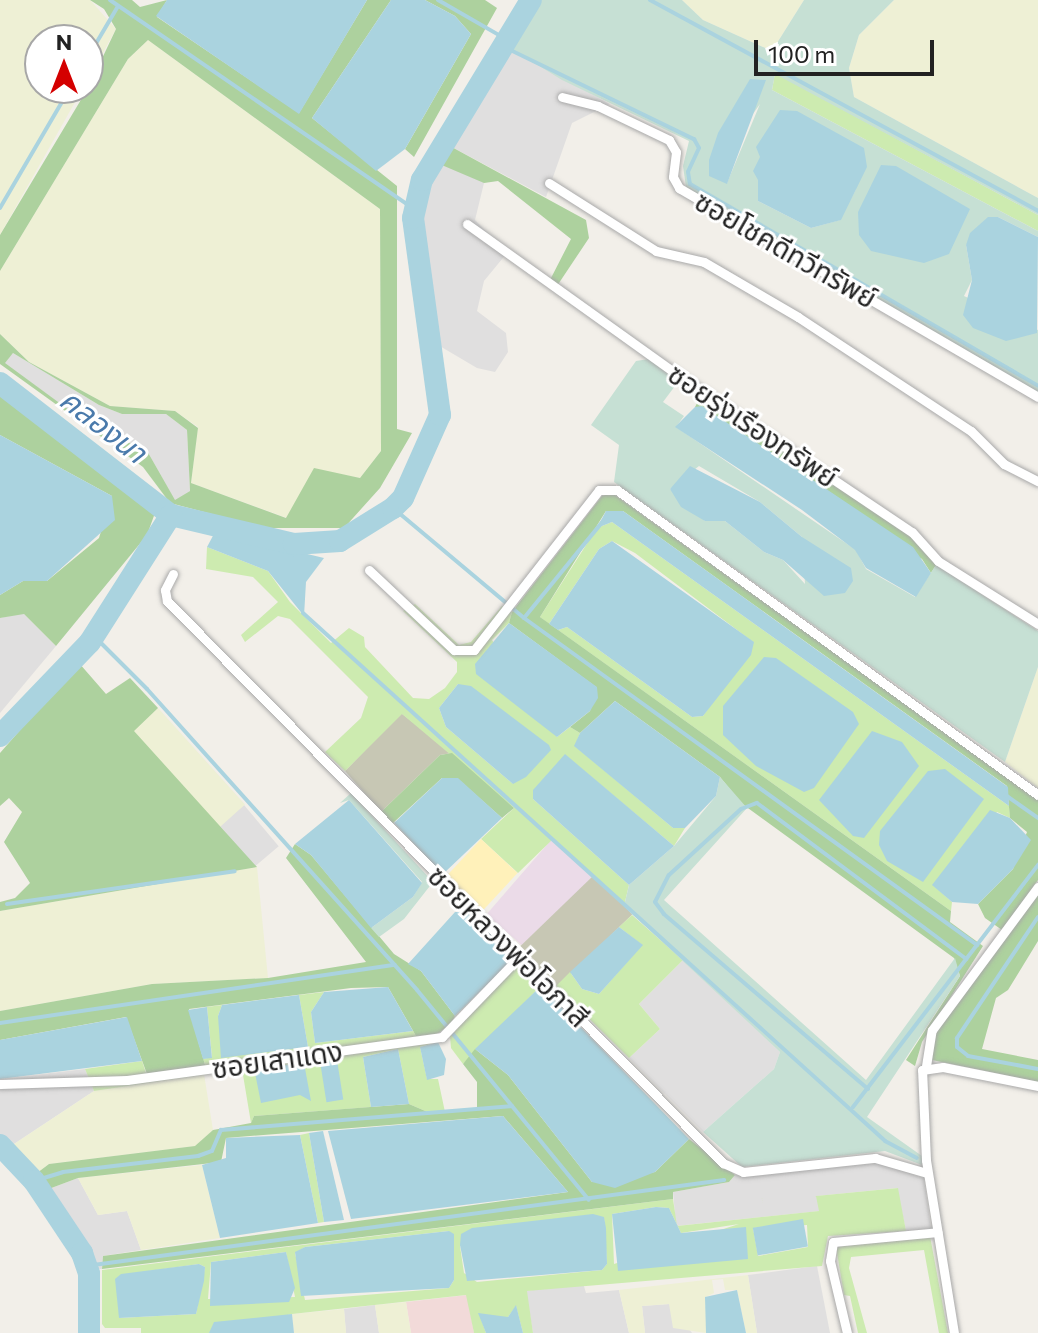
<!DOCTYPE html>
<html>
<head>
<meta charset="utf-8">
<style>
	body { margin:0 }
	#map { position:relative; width:1038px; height:1333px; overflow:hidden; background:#f2efe9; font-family:Commissioner,"Noto Sans Thai",sans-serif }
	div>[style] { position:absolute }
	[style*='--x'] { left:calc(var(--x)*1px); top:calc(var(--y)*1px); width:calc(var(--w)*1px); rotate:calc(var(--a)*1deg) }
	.residential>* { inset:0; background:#e0dfdf; transform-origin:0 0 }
	.commercial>* { inset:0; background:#f2dad9 }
	.industrial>* { inset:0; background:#ebdbe8; transform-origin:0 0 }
	.construction>* { inset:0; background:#c7c7b4; transform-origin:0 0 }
	.farmland>* { inset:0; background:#eef0d5; transform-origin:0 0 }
	.grass>* { inset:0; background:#cdebb0 }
	.forest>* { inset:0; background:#add19e }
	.wetland>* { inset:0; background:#c6e0d4 }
	.sand>* { inset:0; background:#fff1ba; transform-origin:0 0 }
	.water>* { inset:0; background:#aad3df; transform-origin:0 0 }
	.stream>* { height:4px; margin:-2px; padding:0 2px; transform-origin:2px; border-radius:2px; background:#aad3df }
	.river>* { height:22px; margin:-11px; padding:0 11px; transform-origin:11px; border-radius:11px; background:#aad3df }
	.roads { filter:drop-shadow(0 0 2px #a9a9a9) drop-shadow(0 0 2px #a9a9a9) }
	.street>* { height:9px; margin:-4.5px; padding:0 4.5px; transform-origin:4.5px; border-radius:4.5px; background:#fff }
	span { translate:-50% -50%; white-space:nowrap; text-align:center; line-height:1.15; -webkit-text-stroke:6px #fff; paint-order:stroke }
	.street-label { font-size:28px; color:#222 }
	.water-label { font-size:30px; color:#4a7aab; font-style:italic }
	.north { position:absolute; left:24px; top:24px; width:80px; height:80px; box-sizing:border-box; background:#fff; border:2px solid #a7a7a7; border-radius:50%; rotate:0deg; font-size:22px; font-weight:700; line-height:32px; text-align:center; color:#222 }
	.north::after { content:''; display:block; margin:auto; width:28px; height:36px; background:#d40000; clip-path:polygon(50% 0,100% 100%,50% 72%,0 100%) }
	.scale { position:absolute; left:754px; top:40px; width:180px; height:36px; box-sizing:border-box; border:4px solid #222; border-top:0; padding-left:10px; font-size:24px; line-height:28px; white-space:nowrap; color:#222; -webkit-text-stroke:6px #fff; paint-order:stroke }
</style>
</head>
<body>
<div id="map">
	<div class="residential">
		<div style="clip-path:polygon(504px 44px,610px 104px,572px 123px,546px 197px,448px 145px)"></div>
		<div style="clip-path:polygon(437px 163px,481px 177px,484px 183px,475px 220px,507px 253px,484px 281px,477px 311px,506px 333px,508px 352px,495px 372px,477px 368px,438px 345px,422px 206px)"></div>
		<div style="clip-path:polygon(13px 353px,99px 405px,122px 414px,166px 414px,187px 430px,190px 491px,175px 501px,146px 449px,99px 432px,4px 363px)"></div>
		<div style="clip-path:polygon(23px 613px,56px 646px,0 713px,0 618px)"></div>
		<div style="left:244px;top:805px;width:54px;height:32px;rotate:50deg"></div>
		<div style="clip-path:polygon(683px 960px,780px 1052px,774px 1069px,703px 1132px,629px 1058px,660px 1029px,639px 1004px)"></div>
		<div style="clip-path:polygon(85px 1069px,94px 1091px,11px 1146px,0 1134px,0 1079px)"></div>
		<div style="clip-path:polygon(879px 1163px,924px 1178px,931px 1229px,906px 1231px,897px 1188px,817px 1196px,820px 1211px,676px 1226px,673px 1192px,729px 1182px,735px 1175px)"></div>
		<div style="clip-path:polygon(78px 1178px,98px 1215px,127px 1211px,141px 1250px,103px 1256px,102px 1269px,97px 1269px,46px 1190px)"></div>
		<div style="clip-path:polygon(817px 1266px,830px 1333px,757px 1333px,748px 1275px)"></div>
		<div style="clip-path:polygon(583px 1283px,586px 1293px,619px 1290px,629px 1333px,533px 1333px,526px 1291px)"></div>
		<div style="clip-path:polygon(670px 1304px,692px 1333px,645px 1333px,642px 1306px)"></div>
		<div style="clip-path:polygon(375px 1305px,379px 1333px,346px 1333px,344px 1309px)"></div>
	</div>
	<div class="commercial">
		<div style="clip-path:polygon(467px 1295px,474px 1333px,411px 1333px,406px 1302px)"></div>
	</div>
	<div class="industrial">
		<div style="left:552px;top:839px;width:55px;height:100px;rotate:41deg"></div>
	</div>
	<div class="construction">
		<div style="clip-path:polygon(401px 713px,452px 753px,440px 755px,381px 812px,345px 771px)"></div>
		<div style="left:594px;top:875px;width:55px;height:105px;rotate:46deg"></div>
	</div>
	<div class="farmland">
		<div style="clip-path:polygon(0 0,90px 0,116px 29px,88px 80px,88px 40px,40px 40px,40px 88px,83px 88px,0 235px)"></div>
		<div style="clip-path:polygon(682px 0,804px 0,772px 51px,703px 20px)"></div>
		<div style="clip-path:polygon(894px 0,1038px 0,1038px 198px,854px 97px,849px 68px,859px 35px)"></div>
		<div style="clip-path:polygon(148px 40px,380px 209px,381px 451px,360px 478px,314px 469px,287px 518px,191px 483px,198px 427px,175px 411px,110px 406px,29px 362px,0 334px,0 271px,128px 59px)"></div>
		<div style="clip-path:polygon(1038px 667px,1038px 788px,1005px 762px)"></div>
		<div style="left:158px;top:708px;width:130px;height:34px;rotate:48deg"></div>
		<div style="clip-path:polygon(257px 867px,268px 978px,152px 984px,0 1011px,0 911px)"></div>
		<div style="clip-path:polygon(204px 1074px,213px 1130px,196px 1146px,49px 1164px,37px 1173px,11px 1146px,94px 1091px)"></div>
		<div style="clip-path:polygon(202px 1165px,220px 1238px,141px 1250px,127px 1211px,98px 1215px,78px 1178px)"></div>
		<div style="clip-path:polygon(748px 1275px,757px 1333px,746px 1333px,737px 1290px,725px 1290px,723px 1279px,712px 1280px,714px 1293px,706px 1297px,706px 1333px,673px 1328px,669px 1304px,642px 1306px,645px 1333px,629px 1333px,619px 1290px)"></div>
		<div style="clip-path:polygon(406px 1302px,411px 1333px,379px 1333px,375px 1305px)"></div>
		<div style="clip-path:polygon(344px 1309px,346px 1333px,294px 1333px,292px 1314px)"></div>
	</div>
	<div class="grass">
		<div style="clip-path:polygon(775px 73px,1038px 215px,1038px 231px,772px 90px)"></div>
		<div style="clip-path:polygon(612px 522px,1009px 806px,1010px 818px,997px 812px,933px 885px,952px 902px,951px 911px,558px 630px,567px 627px,692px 717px,703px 716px,753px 642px,635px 553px,612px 541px,599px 549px,549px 624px,540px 617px,597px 528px)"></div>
		<div style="clip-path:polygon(evenodd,207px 547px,268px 571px,290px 602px,331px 643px,349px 628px,364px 637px,365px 647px,413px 698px,429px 699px,445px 688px,457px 672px,457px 662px,403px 611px,415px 604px,459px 645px,471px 642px,502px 606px,512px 612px,509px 623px,492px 640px,557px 737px,570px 727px,580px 733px,575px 746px,673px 828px,685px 828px,674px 846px,565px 755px,533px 799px,629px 885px,624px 906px,553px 839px,518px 873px,481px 839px,514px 808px,402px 714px,345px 771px,325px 752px,361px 718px,368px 697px,290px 619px,278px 616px,245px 642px,241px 635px,278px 602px,253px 577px,206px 569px,207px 547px,458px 684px,513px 784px,446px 727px,439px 708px,458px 684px)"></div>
		<div style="clip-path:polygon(632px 915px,683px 960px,639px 1004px,660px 1029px,629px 1058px,556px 986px,570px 972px,582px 989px,599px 994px,642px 945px,619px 927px)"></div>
		<div style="clip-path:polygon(520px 961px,541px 986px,463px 1064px,451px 1048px,450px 1036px)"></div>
		<div style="clip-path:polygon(324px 992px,311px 1012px,315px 1043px,413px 1031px,416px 1036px,437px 1034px,438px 1042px,420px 1047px,427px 1079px,438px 1079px,445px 1112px,430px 1113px,409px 1104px,398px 1049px,363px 1057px,371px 1107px,254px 1116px,251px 1123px,242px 1069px,94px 1091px,85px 1069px,142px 1061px,146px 1073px,205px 1064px,203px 1059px,212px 1057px,207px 1007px,222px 1005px,218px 1016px,308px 1047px,299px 995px)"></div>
		<div style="clip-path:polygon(309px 1133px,324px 1222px,318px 1223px,300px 1135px)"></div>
		<div style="clip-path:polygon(evenodd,898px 1188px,906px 1231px,828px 1236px,822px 1266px,527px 1291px,533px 1333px,523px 1333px,516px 1306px,508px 1317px,481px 1319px,486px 1333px,474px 1333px,466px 1295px,292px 1314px,209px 1333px,141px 1333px,141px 1328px,105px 1328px,102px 1324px,102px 1270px,673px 1199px,677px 1226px,819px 1211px,816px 1196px,898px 1188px,656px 1207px,669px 1208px,681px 1233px,739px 1224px,614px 1264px,612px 1214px,656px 1207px,898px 1188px,604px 1217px,607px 1264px,602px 1270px,477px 1282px,464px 1273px,460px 1246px,604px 1217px,898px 1188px,807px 1225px,808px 1247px,758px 1256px,753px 1228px,807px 1225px,898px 1188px,449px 1231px,454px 1280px,449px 1288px,305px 1300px,295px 1253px,305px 1247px,449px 1231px,898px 1188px,286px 1252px,295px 1297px,208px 1299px,211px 1262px,286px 1252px,898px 1188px,199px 1264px,205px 1267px,196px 1314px,119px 1318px,121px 1275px,199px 1264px)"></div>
		<div style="clip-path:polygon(930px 1236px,948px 1333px,939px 1333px,924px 1250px,851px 1257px,849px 1268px,867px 1333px,858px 1333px,850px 1296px,844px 1295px,836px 1247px)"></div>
	</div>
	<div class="forest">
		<div style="clip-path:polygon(evenodd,90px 0,132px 0,140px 7px,167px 0,157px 17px,299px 113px,367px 0,391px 0,312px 118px,397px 186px,397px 429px,412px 433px,380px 488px,344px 528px,265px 528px,170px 503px,143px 467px,0 364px,0 334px,29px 362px,110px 406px,175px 411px,198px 428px,191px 483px,286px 518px,314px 468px,360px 478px,381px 451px,380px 209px,148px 40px,128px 59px,0 271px,0 235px,88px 88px,116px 29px,104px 9px,90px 0,13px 353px,99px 405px,122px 414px,166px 414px,187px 430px,190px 491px,175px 500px,146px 449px,99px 432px,5px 363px,13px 353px)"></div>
		<div style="clip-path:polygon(425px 0,485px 0,497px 8px,414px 157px,405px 149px,471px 34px,455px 16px)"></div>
		<div style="clip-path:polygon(448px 145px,586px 220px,589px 238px,557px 286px,550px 280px,571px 239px,498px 181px,484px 183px,437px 163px)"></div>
		<div style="clip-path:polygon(702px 394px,919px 542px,936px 565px,931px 573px,922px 559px,695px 407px)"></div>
		<div style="clip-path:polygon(0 395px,155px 513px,147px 535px,56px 646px,24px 614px,0 618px,0 595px,23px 581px,47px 581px,99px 538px,112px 496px,0 435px)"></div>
		<div style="clip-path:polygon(612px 493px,1038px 799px,1038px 880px,1002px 930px,985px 918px,978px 904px,1013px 869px,1027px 832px,1010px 818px,1007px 786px,623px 511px,606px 511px,540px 617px,951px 911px,950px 922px,983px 946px,922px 1042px,915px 1066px,906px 1060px,960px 976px,954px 958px,741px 803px,720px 777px,615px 701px,580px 733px,570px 727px,590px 711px,596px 687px,509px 623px,512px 612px,602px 496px)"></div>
		<div style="clip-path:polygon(79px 663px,106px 694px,130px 678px,158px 708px,134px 731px,257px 867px,0 911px,0 902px,15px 898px,30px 883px,4px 842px,22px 812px,9px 798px,0 806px,0 753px)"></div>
		<div style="clip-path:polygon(452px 753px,514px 808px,502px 818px,458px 779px,442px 778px,393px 823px,381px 812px,440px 755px)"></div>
		<div style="clip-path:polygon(295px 844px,311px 855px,394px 954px,421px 971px,455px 1016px,451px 1024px,437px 1034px,416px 1036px,388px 987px,351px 988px,189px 1009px,205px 1065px,147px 1074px,126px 1017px,0 1040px,0 1011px,152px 984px,268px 978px,366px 962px,286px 858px)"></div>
		<div style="clip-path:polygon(1038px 892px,1038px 941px,1008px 990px,996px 998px,982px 1049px,1038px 1060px,1038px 1082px,932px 1060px,931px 1039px)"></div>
		<div style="clip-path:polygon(475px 1049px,508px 1075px,592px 1182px,655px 1172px,689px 1139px,735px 1175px,729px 1182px,673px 1192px,673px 1199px,102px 1269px,103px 1256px,568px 1192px,503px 1116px,226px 1138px,221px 1162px,78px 1178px,46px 1190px,37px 1173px,49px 1164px,195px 1146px,213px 1130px,251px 1123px,254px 1116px,409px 1104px,430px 1113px,477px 1108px,477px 1082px,463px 1064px)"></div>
	</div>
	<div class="wetland">
		<div style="clip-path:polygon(evenodd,540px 0,682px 0,703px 20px,772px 51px,804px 0,894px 0,859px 35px,849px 68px,854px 97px,1038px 198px,1038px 215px,775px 74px,772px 90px,1038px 231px,1038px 237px,998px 217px,966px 245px,972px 280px,964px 296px,1038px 330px,1038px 394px,686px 187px,683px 166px,689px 141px,562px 80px,504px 44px,540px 0,760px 104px,727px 183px,709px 175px,760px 104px,540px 0,760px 157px,856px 189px,840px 220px,811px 228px,758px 201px,760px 157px)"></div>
		<div style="clip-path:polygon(evenodd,649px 359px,678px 382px,663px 402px,684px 416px,676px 427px,856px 550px,866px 569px,915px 597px,936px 565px,1038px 631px,1038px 667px,1005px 762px,614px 482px,619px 445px,591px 425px,636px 361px,649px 359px,699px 466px,760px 502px,802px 537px,805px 584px,783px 560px,764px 552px,725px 521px,705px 521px,670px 489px,699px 466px)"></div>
		<div style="clip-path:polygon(720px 777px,747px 808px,664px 900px,866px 1080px,955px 958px,960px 976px,867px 1117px,922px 1156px,922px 1165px,885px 1151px,742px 1167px,703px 1132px,774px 1069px,780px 1052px,624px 906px,629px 885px,674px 846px,716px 796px)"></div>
		<div style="clip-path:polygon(351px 793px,433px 882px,404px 919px,379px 937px,371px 928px,413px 897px,422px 882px,349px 800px,340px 803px)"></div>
	</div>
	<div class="sand">
		<div style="left:481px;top:839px;width:50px;height:52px;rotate:43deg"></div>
	</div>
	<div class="water">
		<div style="clip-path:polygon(167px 0,367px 0,299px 114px,156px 16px)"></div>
		<div style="clip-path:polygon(391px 0,425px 0,455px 16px,471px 34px,405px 149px,376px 171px,312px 118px)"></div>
		<div style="clip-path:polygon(750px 79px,766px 80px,727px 184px,709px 176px,709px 160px,718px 133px)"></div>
		<div style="clip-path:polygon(780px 110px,797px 111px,864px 148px,867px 167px,841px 220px,811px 228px,758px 201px,758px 180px,753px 171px,760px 157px,756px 147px)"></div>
		<div style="clip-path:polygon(881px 165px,896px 166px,970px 209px,949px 254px,924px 263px,871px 251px,859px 235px,858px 212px)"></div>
		<div style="clip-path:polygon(988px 217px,998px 217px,1038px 237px,1037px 333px,1006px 341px,973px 328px,963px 315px,972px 280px,966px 245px,970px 233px)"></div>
		<div style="clip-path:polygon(702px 406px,913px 547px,931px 573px,916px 597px,866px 568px,855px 550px,802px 510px,675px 427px,695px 407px)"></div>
		<div style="clip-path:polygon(0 435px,112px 496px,115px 520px,47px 581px,23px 581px,0 595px)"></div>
		<div style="clip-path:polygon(690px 466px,760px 502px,802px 537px,851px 568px,853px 581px,845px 593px,824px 596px,783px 560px,764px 552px,725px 521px,705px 521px,681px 507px,670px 489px)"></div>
		<div style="clip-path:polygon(606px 511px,623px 511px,1008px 787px,1009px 806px,612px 522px,597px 528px)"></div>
		<div style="clip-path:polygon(215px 532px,324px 558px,306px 582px,304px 616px,268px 571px,207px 547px)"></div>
		<div style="clip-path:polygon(612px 541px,754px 642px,751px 655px,703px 716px,692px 717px,567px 627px,558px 630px,549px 624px,599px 549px)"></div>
		<div style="clip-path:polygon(509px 623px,597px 687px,598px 698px,590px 711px,557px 737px,476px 674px,475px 664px)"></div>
		<div style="clip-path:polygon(764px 657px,776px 658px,853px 712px,859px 724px,814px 788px,804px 792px,756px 766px,723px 735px,723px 706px)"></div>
		<div style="clip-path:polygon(458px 684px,471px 686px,549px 745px,551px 750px,526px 777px,513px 784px,446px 727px,439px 708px)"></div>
		<div style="clip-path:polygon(615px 701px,720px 777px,716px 796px,685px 828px,673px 828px,574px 746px,580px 733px)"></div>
		<div style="clip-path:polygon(872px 731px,902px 742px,919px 766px,864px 838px,853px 836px,819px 800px)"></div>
		<div style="clip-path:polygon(565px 754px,674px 846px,629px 885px,533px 799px,533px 790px)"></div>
		<div style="clip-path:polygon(945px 769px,984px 799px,923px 882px,887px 861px,879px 845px,880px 831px,928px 771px)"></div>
		<div style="clip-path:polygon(442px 778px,458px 778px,502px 818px,443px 874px,394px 823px)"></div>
		<div style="clip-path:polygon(349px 800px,422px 883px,413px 897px,371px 928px,311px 855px,295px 844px)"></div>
		<div style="clip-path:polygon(990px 810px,1010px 818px,1031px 840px,1013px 869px,978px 904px,952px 902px,932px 885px)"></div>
		<div style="clip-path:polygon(455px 912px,468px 912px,511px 953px,512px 960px,455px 1016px,421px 971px,408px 964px)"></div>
		<div style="clip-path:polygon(619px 927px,643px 945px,599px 994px,582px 989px,570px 972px)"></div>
		<div style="clip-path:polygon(541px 986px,689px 1139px,655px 1172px,615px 1188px,592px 1182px,508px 1075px,475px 1049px)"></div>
		<div style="clip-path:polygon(388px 987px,413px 1031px,315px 1043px,311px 1012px,324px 992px)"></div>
		<div style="clip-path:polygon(299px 995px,308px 1047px,221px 1058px,218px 1016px,222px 1005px)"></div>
		<div style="clip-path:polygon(207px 1007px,212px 1058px,203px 1059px,188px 1010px)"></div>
		<div style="clip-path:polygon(127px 1017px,142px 1061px,0 1079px,0 1040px)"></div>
		<div style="clip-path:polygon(438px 1042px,446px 1059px,444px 1075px,427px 1080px,420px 1047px)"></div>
		<div style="clip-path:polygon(398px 1049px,409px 1104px,371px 1107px,363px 1057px)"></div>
		<div style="left:337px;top:1060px;width:40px;height:17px;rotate:81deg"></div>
		<div style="clip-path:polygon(304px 1063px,311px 1101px,300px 1095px,261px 1103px,254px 1068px)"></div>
		<div style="clip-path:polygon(503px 1116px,568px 1192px,351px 1219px,328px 1131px)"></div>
		<div style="clip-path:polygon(323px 1131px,344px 1220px,324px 1222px,309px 1133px)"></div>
		<div style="clip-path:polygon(300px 1135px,318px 1223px,220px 1238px,202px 1165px,226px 1158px,226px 1138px)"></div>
		<div style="clip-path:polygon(656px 1207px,669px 1208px,681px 1233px,746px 1227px,748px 1259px,618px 1271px,612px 1214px)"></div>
		<div style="clip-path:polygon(593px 1214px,604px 1217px,606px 1228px,607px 1264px,602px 1270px,467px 1281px,460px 1245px,461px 1234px,472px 1228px)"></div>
		<div style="left:803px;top:1219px;width:28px;height:51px;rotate:80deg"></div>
		<div style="clip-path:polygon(449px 1231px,454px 1234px,454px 1280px,449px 1288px,301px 1296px,295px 1252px,305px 1247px)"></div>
		<div style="clip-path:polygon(286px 1252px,295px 1288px,289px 1302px,210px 1306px,211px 1262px)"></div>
		<div style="clip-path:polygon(199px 1264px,205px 1267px,204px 1281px,196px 1314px,119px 1318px,115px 1279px,121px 1274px)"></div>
		<div style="clip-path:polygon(737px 1290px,746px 1333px,706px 1333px,705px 1297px)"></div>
		<div style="clip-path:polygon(516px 1305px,523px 1333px,486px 1333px,478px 1313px,508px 1317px)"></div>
		<div style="clip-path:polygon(292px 1314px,294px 1333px,209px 1333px,214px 1322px)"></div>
	</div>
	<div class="stream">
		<div style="--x:110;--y:0;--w:370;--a:34.5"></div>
		<div style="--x:438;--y:0;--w:76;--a:29.9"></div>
		<div style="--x:650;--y:0;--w:442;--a:28.5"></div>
		<div style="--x:500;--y:45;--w:216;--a:25.9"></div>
		<div style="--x:694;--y:139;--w:10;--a:61"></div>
		<div style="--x:699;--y:148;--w:26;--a:115"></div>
		<div style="--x:688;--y:172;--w:12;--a:81"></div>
		<div style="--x:690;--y:184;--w:402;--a:30.1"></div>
		<div style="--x:88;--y:57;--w:59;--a:-59.5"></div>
		<div style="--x:0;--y:208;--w:139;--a:-59.7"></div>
		<div style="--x:393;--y:508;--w:171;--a:40"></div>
		<div style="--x:524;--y:618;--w:559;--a:35.82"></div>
		<div style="--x:292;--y:555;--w:11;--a:-80"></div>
		<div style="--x:303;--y:613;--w:786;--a:42.21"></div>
		<div style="--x:885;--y:1141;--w:36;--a:28"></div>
		<div style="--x:524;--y:618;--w:125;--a:-50.8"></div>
		<div style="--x:94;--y:636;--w:75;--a:45"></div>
		<div style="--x:147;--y:689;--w:404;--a:48.1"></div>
		<div style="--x:417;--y:990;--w:271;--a:50.7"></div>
		<div style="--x:1004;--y:794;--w:42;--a:35.2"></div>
		<div style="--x:7;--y:904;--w:230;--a:-8.2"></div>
		<div style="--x:1038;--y:917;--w:146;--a:123.8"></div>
		<div style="--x:957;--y:1038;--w:9;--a:90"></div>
		<div style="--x:957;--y:1047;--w:14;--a:39"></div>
		<div style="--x:968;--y:1056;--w:71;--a:10.5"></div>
		<div style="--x:0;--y:1023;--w:399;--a:-8.4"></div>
		<div style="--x:868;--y:1089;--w:269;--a:-139.4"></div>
		<div style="--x:664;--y:914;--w:15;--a:-127"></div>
		<div style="--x:655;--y:902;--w:30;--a:-63"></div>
		<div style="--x:669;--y:875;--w:98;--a:-42.5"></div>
		<div style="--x:741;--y:809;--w:17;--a:-21"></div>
		<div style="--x:757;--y:803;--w:261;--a:36.7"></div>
		<div style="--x:853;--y:1107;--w:305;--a:-52.6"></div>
		<div style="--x:34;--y:1181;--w:30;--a:-17"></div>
		<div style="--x:63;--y:1172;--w:136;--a:-6.8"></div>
		<div style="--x:198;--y:1156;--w:15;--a:-20"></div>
		<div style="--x:212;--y:1151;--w:23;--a:-67"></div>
		<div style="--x:221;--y:1130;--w:292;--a:-4.7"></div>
		<div style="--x:86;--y:1266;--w:644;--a:-7.68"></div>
	</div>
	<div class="river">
		<div style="--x:0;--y:383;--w:216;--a:37.7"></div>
		<div style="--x:171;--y:515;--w:126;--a:13.3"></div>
		<div style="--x:294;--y:544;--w:46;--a:-3.7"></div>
		<div style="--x:340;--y:541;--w:62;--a:-31.9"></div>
		<div style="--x:393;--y:508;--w:14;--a:-45"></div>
		<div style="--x:403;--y:498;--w:91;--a:-66"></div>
		<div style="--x:440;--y:415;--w:199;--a:-97.8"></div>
		<div style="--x:413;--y:218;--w:39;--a:-77"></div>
		<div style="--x:422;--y:180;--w:210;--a:-58.8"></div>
		<div style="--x:0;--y:736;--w:130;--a:-46.2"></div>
		<div style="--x:90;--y:642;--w:151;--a:-57.5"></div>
		<div style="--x:0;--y:1145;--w:50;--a:46.6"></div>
		<div style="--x:34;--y:1181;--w:87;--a:56.3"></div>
		<div style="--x:82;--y:1253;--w:21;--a:71"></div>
		<div style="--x:89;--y:1273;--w:60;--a:90"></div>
	</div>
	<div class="roads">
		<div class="street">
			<div style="--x:562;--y:97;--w:37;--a:14"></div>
			<div style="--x:598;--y:106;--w:79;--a:25.6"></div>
			<div style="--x:669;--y:140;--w:14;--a:60"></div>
			<div style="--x:676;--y:152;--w:25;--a:97"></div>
			<div style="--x:673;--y:177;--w:13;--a:61"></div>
			<div style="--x:679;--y:188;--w:415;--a:30.2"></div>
			<div style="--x:549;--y:183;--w:127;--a:32.4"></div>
			<div style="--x:656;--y:251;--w:49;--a:12.9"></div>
			<div style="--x:704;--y:262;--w:109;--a:30.3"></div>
			<div style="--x:798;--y:317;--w:207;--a:33.4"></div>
			<div style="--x:971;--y:431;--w:47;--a:45"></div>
			<div style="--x:1004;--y:464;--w:38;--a:27"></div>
			<div style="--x:467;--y:224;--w:256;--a:35.6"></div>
			<div style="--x:675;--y:373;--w:285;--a:33.9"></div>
			<div style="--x:912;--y:532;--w:39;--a:48"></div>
			<div style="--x:938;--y:561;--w:118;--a:32.2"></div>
			<div style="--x:369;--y:570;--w:117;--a:43.3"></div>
			<div style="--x:454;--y:650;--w:20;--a:0"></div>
			<div style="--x:474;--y:650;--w:203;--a:-52"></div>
			<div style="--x:599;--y:490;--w:18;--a:0"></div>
			<div style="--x:617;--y:490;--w:520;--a:35.92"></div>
			<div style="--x:173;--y:574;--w:18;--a:117"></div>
			<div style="--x:165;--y:590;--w:11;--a:80"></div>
			<div style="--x:167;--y:601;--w:791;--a:45.31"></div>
			<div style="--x:723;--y:1163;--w:22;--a:24"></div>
			<div style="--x:743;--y:1172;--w:133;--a:-6.1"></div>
			<div style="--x:875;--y:1158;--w:54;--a:16.1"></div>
			<div style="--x:926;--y:1066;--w:36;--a:-81"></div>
			<div style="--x:932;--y:1030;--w:178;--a:-53.5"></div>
			<div style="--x:0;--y:1084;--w:127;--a:-1.8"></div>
			<div style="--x:127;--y:1080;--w:318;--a:-7.8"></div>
			<div style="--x:442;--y:1037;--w:111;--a:-46.1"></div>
			<div style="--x:847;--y:1333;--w:74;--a:-103.3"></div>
			<div style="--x:830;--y:1261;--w:19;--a:-81"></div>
			<div style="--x:833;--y:1242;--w:105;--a:-5.4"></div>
			<div style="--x:954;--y:1333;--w:175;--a:-99.2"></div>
			<div style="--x:926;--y:1160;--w:90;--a:-92.5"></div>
			<div style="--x:922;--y:1070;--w:21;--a:-8"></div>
			<div style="--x:943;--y:1067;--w:97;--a:11.3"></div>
		</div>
	</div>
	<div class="street-label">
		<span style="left:786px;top:249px;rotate:30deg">ซอยโชคดีทวีทรัพย์</span>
		<span style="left:753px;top:425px;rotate:34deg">ซอยรุ่งเรืองทรัพย์</span>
		<span style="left:509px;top:946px;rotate:45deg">ซอยหลวงพ่อโอภาสี</span>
		<span style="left:277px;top:1059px;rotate:-8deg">ซอยเสาแดง</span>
	</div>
	<div class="water-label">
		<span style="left:104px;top:425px;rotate:38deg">คลองนา</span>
	</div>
	<div class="north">N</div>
	<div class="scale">100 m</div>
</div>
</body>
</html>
